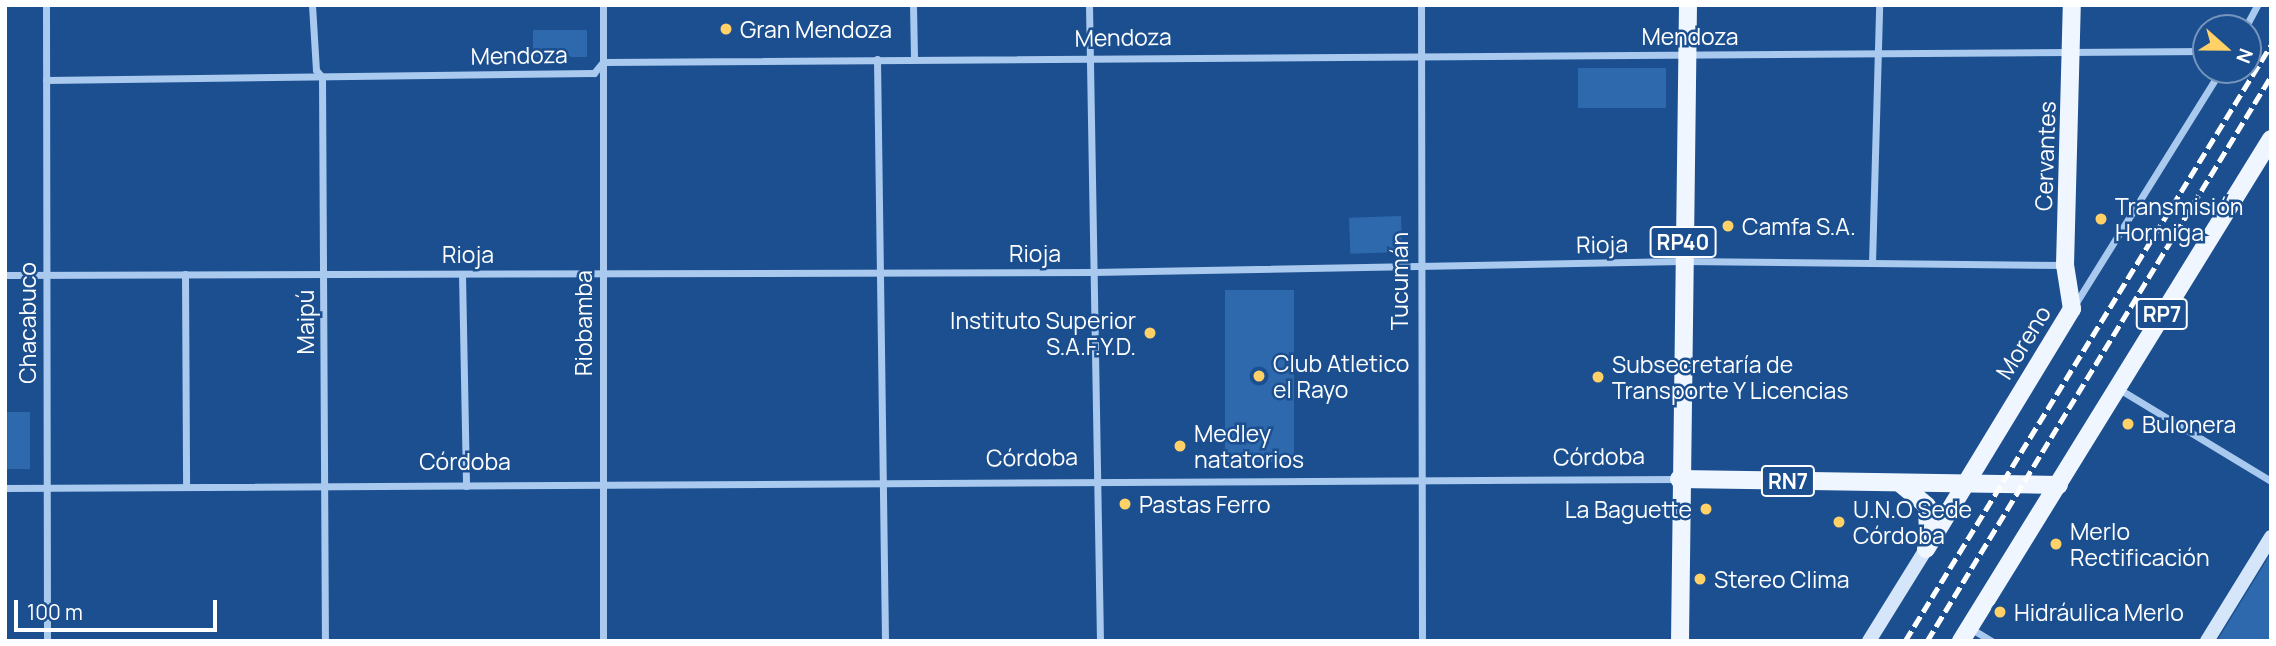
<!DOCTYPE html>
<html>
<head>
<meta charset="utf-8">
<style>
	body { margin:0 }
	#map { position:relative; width:2276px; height:646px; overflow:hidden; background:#1b4f8f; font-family:Manrope,sans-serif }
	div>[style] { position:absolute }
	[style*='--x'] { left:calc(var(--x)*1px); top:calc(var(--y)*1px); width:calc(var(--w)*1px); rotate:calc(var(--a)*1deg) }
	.green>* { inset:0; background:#2e69ad; transform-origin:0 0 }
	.street>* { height:7px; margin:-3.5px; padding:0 3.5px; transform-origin:3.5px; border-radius:3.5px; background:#a9c9ee }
	.secondary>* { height:14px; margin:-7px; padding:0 7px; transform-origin:7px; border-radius:7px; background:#d6e6fa }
	.primary>* { height:18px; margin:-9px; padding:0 9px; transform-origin:9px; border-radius:9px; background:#f0f6ff }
	.rail>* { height:4.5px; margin-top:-2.25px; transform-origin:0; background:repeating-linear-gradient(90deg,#fff 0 12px,transparent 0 17px) }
	.dots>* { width:19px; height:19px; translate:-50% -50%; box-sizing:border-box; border:4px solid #1b4f8f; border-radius:50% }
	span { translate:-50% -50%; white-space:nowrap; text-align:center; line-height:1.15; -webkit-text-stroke:5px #1b4f8f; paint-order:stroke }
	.shield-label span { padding:2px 5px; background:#1b4f8f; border:2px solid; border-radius:5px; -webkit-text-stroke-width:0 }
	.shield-label { font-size:21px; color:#fff; font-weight:700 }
	.poi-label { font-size:23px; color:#fff }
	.left { translate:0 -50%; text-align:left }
	.right { translate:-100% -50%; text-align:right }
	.street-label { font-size:23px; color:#fff }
	.frame { position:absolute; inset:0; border:7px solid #fff; pointer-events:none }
	.north { position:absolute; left:2192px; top:14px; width:70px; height:70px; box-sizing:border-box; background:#1b4f8f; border:2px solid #7695bc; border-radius:50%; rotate:111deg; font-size:19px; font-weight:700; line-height:28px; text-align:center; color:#fff }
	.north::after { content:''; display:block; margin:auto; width:24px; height:32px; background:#ffd166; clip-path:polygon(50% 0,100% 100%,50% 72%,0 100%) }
	.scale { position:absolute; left:14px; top:600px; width:203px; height:32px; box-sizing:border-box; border:4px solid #fff; border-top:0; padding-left:9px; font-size:21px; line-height:24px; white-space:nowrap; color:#fff; -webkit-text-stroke:5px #1b4f8f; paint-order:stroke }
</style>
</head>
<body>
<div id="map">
	<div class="green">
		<div style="left:587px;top:30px;width:27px;height:54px;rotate:90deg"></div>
		<div style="left:1578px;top:68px;width:88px;height:40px"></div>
		<div style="left:1401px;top:216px;width:36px;height:52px;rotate:88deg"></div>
		<div style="left:1225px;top:290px;width:69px;height:172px"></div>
		<div style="left:5px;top:412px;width:25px;height:57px"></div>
		<div style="clip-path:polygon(2271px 553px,2271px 641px,2217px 641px)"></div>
	</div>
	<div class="street">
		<div style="--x:46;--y:5;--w:636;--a:89.91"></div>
		<div style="--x:312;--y:5;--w:65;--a:86.5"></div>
		<div style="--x:316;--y:70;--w:9;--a:49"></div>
		<div style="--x:322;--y:77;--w:564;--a:89.7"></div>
		<div style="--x:603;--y:5;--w:636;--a:90"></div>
		<div style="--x:913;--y:5;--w:53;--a:88.9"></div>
		<div style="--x:1089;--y:5;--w:636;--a:89.01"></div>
		<div style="--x:1421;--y:5;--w:636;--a:89.91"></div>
		<div style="--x:2245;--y:28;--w:26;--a:-62"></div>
		<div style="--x:877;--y:59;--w:582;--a:89.21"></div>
		<div style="--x:46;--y:80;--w:548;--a:-0.73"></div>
		<div style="--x:594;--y:73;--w:14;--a:-51"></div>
		<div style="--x:603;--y:62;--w:1603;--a:-0.39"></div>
		<div style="--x:1872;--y:263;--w:258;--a:-88.4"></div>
		<div style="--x:185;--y:274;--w:211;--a:89.7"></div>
		<div style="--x:462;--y:274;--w:212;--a:88.9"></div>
		<div style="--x:5;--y:275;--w:1088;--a:-0.16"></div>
		<div style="--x:1093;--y:272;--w:589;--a:-1.07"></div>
		<div style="--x:1682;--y:261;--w:383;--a:0.6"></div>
		<div style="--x:2074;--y:306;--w:278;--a:-58.1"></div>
		<div style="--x:2119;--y:389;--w:178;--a:31.2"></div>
		<div style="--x:5;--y:488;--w:1672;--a:-0.31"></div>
		<div style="--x:1970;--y:628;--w:26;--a:31"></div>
	</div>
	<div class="secondary">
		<div style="--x:1869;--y:641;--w:108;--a:-58.2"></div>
		<div style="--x:2207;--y:641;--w:122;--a:-58.4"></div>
	</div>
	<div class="primary">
		<div style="--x:1679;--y:479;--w:380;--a:0.9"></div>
		<div style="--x:1901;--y:484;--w:34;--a:40"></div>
		<div style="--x:1927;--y:506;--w:34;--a:88"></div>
		<div style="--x:1926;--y:549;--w:281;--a:-58.7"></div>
		<div style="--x:2072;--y:309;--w:45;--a:-99"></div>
		<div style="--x:2065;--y:265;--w:260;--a:-88.5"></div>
		<div style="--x:1680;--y:641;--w:636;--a:-89.28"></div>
		<div style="--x:1961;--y:641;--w:590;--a:-58.3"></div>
	</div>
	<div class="rail">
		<div style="--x:1905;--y:641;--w:699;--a:-58.45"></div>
		<div style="--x:1927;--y:641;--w:661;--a:-58.66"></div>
	</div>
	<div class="dots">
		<div style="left:726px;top:29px;background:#ffd166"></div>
		<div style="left:2101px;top:219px;background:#ffd166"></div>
		<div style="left:1728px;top:226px;background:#ffd166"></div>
		<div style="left:1150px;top:333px;background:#ffd166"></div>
		<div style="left:1259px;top:376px;background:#ffd166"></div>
		<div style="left:1598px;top:377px;background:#ffd166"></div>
		<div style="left:2128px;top:424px;background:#ffd166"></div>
		<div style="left:1180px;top:446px;background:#ffd166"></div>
		<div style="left:1125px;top:504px;background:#ffd166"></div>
		<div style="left:1706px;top:509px;background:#ffd166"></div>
		<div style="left:1839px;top:522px;background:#ffd166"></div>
		<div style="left:2056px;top:544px;background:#ffd166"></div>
		<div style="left:1700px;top:579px;background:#ffd166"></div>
		<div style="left:2000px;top:612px;background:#ffd166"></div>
	</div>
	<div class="shield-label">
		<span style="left:1683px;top:242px">RP40</span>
		<span style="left:2162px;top:314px">RP7</span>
		<span style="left:1788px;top:481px">RN7</span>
	</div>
	<div class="poi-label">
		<span class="left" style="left:740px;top:29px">Gran Mendoza</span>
		<span class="left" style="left:2115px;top:219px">Transmisión<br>Hormiga</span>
		<span class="left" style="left:1742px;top:226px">Camfa S.A.</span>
		<span class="right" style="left:1136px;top:333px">Instituto Superior<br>S.A.F.Y.D.</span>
		<span class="left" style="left:1273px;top:376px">Club Atletico<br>el Rayo</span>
		<span class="left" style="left:1612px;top:377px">Subsecretaría de<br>Transporte Y Licencias</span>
		<span class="left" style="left:2142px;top:424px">Bulonera</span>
		<span class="left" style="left:1194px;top:446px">Medley<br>natatorios</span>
		<span class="left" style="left:1139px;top:504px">Pastas Ferro</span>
		<span class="right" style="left:1692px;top:509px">La Baguette</span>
		<span class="left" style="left:1853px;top:522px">U.N.O Sede<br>Córdoba</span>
		<span class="left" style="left:2070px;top:544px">Merlo<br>Rectificación</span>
		<span class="left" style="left:1714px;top:579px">Stereo Clima</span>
		<span class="left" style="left:2014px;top:612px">Hidráulica Merlo</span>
	</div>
	<div class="street-label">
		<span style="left:1690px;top:36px">Mendoza</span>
		<span style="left:1123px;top:37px;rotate:-1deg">Mendoza</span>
		<span style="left:519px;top:55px;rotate:-1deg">Mendoza</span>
		<span style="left:2045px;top:156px;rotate:-88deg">Cervantes</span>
		<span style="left:1602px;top:244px;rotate:-1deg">Rioja</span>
		<span style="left:1035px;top:253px">Rioja</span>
		<span style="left:468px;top:254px">Rioja</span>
		<span style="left:1399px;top:281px;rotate:-90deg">Tucumán</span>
		<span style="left:305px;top:322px;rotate:-90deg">Maipú</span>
		<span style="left:27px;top:323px;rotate:-90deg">Chacabuco</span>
		<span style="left:583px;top:323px;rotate:-90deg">Riobamba</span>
		<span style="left:2023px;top:342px;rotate:-58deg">Moreno</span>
		<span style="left:1599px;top:456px;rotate:-1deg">Córdoba</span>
		<span style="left:1032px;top:457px;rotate:-1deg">Córdoba</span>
		<span style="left:465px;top:461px">Córdoba</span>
	</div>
	<div class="frame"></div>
	<div class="north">N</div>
	<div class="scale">100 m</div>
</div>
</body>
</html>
